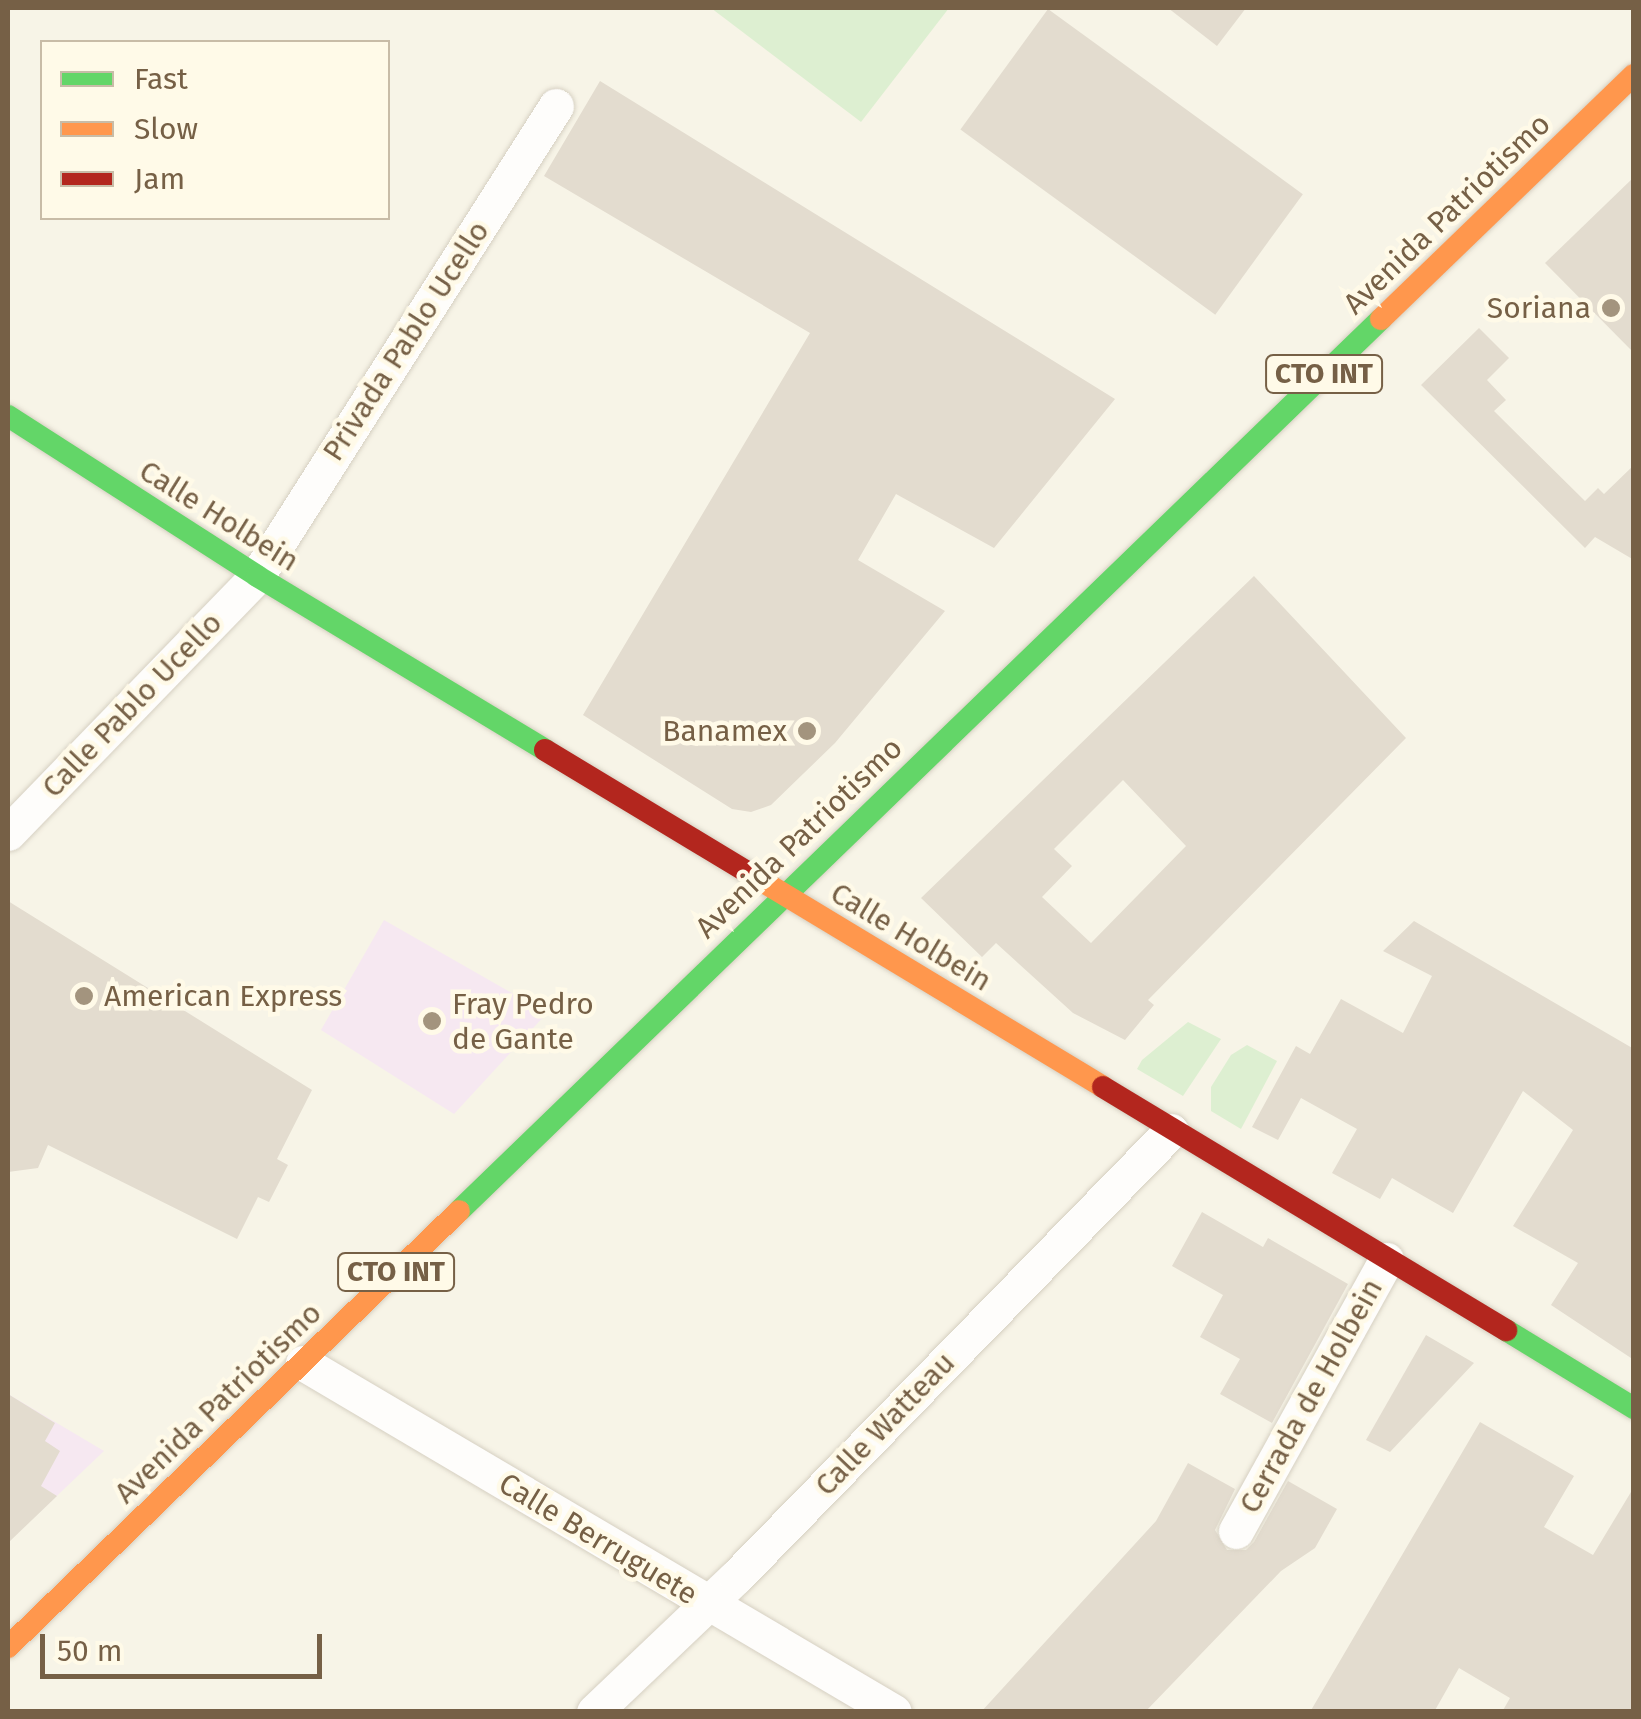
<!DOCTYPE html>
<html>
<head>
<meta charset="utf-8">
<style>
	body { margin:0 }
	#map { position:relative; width:1641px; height:1719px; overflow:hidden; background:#f7f4e7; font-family:"Fira Sans",sans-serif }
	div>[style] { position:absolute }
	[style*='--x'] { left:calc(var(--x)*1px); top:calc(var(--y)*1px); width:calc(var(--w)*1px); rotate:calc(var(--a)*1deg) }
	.education>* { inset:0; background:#f6e8f1 }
	.green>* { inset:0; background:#ddefd1 }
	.building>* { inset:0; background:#e3dccf; transform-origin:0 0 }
	.roads { filter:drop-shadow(0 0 2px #d6d0c2) drop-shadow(0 0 2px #d6d0c2) }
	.street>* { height:35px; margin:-17.5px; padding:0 17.5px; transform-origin:17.5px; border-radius:17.5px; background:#fefdfb }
	.fast>* { height:22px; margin:-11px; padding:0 11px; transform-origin:11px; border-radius:11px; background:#63d668 }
	.slow>* { height:22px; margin:-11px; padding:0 11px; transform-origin:11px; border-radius:11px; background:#ff974d }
	.jam>* { height:22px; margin:-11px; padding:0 11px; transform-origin:11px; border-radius:11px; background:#b3261e }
	.dots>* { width:28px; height:28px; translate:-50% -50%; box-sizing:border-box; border:5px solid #fffae8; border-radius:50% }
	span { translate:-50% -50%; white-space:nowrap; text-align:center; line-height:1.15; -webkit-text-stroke:9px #fffae8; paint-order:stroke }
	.shield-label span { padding:2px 8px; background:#fffae8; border:2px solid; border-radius:8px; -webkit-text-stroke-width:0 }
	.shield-label { font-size:28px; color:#766046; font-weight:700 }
	.street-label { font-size:30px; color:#766046 }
	.poi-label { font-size:30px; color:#766046 }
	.right { translate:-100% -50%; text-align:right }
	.left { translate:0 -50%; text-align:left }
	.frame { position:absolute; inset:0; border:10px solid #766046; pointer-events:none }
	.legend { position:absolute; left:40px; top:40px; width:350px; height:180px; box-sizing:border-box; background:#fffae8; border:2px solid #c8bca7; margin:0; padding:12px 18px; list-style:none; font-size:30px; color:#766046 }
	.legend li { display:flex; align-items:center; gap:20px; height:50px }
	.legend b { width:50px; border:2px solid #c8bca7 }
	.scale { position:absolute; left:40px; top:1634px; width:282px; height:45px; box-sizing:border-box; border:5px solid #766046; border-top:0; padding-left:12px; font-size:30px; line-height:35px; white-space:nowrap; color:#766046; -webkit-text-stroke:8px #fffae8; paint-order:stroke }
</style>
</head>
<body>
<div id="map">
	<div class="education">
		<div style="clip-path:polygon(384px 920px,547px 1013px,454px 1114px,321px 1030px)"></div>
		<div style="clip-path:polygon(8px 1394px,104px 1451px,40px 1512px,8px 1492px)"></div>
	</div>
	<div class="green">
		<div style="clip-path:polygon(711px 8px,949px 8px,861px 122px)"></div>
		<div style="clip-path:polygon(1188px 1022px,1221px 1039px,1183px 1096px,1137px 1069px,1142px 1060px)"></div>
		<div style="clip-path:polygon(1247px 1045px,1277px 1061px,1241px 1129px,1211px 1111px,1211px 1087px,1231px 1055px)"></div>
	</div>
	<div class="building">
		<div style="clip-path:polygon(1168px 8px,1246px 8px,1217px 46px)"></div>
		<div style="left:1048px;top:9px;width:315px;height:149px;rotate:36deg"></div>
		<div style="clip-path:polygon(600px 81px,1115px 399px,994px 548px,896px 494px,858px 560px,945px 611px,835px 743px,771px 805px,751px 812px,732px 809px,583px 715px,810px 333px,544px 176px)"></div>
		<div style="clip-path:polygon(1634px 177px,1634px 353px,1545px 263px)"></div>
		<div style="clip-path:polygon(1479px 328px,1509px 358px,1487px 380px,1506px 400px,1494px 411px,1585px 501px,1598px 488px,1604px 494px,1634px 465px,1634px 560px,1595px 537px,1585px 548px,1421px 385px)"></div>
		<div style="clip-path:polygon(evenodd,1254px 576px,1406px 738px,1148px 1000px,1154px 1005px,1125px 1040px,1073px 1013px,996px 943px,982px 957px,921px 898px,1254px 576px,1123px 780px,1186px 846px,1091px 943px,1042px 897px,1072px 866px,1054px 849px,1123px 780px)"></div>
		<div style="clip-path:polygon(8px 901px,312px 1090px,277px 1159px,288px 1165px,269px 1202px,258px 1197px,237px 1239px,48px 1145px,38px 1168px,8px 1172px)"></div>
		<div style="clip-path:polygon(1414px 921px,1634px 1049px,1634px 1360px,1551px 1305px,1578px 1263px,1513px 1226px,1573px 1130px,1523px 1091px,1453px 1213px,1392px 1178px,1380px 1199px,1332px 1173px,1357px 1129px,1301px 1098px,1278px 1140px,1252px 1127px,1296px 1046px,1310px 1054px,1341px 999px,1403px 1033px,1432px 976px,1383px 951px)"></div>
		<div style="clip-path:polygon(1202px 1212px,1263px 1247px,1268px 1238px,1348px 1284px,1272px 1423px,1220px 1394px,1240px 1359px,1200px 1337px,1223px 1295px,1172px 1266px)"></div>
		<div style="clip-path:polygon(1426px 1335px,1474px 1363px,1390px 1452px,1366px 1440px)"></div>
		<div style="clip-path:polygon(8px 1394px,55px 1423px,45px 1441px,60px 1451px,41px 1486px,57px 1496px,8px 1543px)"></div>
		<div style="clip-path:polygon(1480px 1422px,1574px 1476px,1544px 1527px,1593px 1555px,1634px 1487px,1634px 1712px,1502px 1712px,1510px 1698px,1459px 1668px,1434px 1712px,1310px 1712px)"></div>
		<div style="clip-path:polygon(1188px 1463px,1235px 1489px,1215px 1530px,1227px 1550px,1246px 1550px,1254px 1542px,1288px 1481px,1337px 1509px,1315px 1548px,1281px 1571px,1145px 1712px,981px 1712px,1156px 1521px)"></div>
	</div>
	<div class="roads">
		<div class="street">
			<div style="--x:8;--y:833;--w:358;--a:-45.9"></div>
			<div style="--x:257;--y:576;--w:557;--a:-57.54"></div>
			<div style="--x:303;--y:1363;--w:686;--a:30.56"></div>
			<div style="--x:1236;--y:1531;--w:310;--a:-61"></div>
			<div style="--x:594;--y:1712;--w:196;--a:-43.6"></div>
			<div style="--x:736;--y:1577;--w:623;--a:-45.72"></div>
		</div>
		<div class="fast">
			<div style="--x:8;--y:416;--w:296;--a:32.7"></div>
			<div style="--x:257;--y:576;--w:336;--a:31.1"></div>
			<div style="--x:459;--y:1211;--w:1283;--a:-44.05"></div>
			<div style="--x:1506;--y:1330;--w:150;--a:31.4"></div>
		</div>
		<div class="slow">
			<div style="--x:1381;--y:319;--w:351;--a:-44"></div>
			<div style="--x:747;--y:872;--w:416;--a:31.1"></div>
			<div style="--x:8;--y:1647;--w:627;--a:-44.03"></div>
		</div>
		<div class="jam">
			<div style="--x:545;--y:750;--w:236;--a:31.1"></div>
			<div style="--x:1103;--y:1087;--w:471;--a:31.1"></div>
		</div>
	</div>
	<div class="dots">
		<div style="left:1611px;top:308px;background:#a3947e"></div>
		<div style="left:807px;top:731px;background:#a3947e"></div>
		<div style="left:84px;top:996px;background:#a3947e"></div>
		<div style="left:432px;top:1021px;background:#a3947e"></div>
	</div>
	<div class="shield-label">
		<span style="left:1324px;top:374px">CTO INT</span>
		<span style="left:396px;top:1272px">CTO INT</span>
	</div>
	<div class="street-label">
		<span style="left:1447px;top:214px;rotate:-44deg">Avenida Patriotismo</span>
		<span style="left:406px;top:341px;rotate:-57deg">Privada Pablo Ucello</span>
		<span style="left:219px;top:516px;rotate:32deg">Calle Holbein</span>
		<span style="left:132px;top:705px;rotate:-46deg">Calle Pablo Ucello</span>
		<span style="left:799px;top:838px;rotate:-44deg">Avenida Patriotismo</span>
		<span style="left:911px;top:937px;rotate:31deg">Calle Holbein</span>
		<span style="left:1311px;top:1396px;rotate:-61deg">Cerrada de Holbein</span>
		<span style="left:218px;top:1403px;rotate:-44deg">Avenida Patriotismo</span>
		<span style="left:885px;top:1424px;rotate:-46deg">Calle Watteau</span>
		<span style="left:598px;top:1539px;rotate:31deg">Calle Berruguete</span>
	</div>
	<div class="poi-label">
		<span class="right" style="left:1591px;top:308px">Soriana</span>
		<span class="right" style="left:787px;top:731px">Banamex</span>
		<span class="left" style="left:104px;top:996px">American Express</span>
		<span class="left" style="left:452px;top:1021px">Fray Pedro<br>de Gante</span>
	</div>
	<div class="frame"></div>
	<ul class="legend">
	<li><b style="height:12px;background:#63d668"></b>Fast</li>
	<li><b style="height:12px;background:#ff974d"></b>Slow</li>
	<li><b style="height:12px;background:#b3261e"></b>Jam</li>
	</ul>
	<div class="scale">50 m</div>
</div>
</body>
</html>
